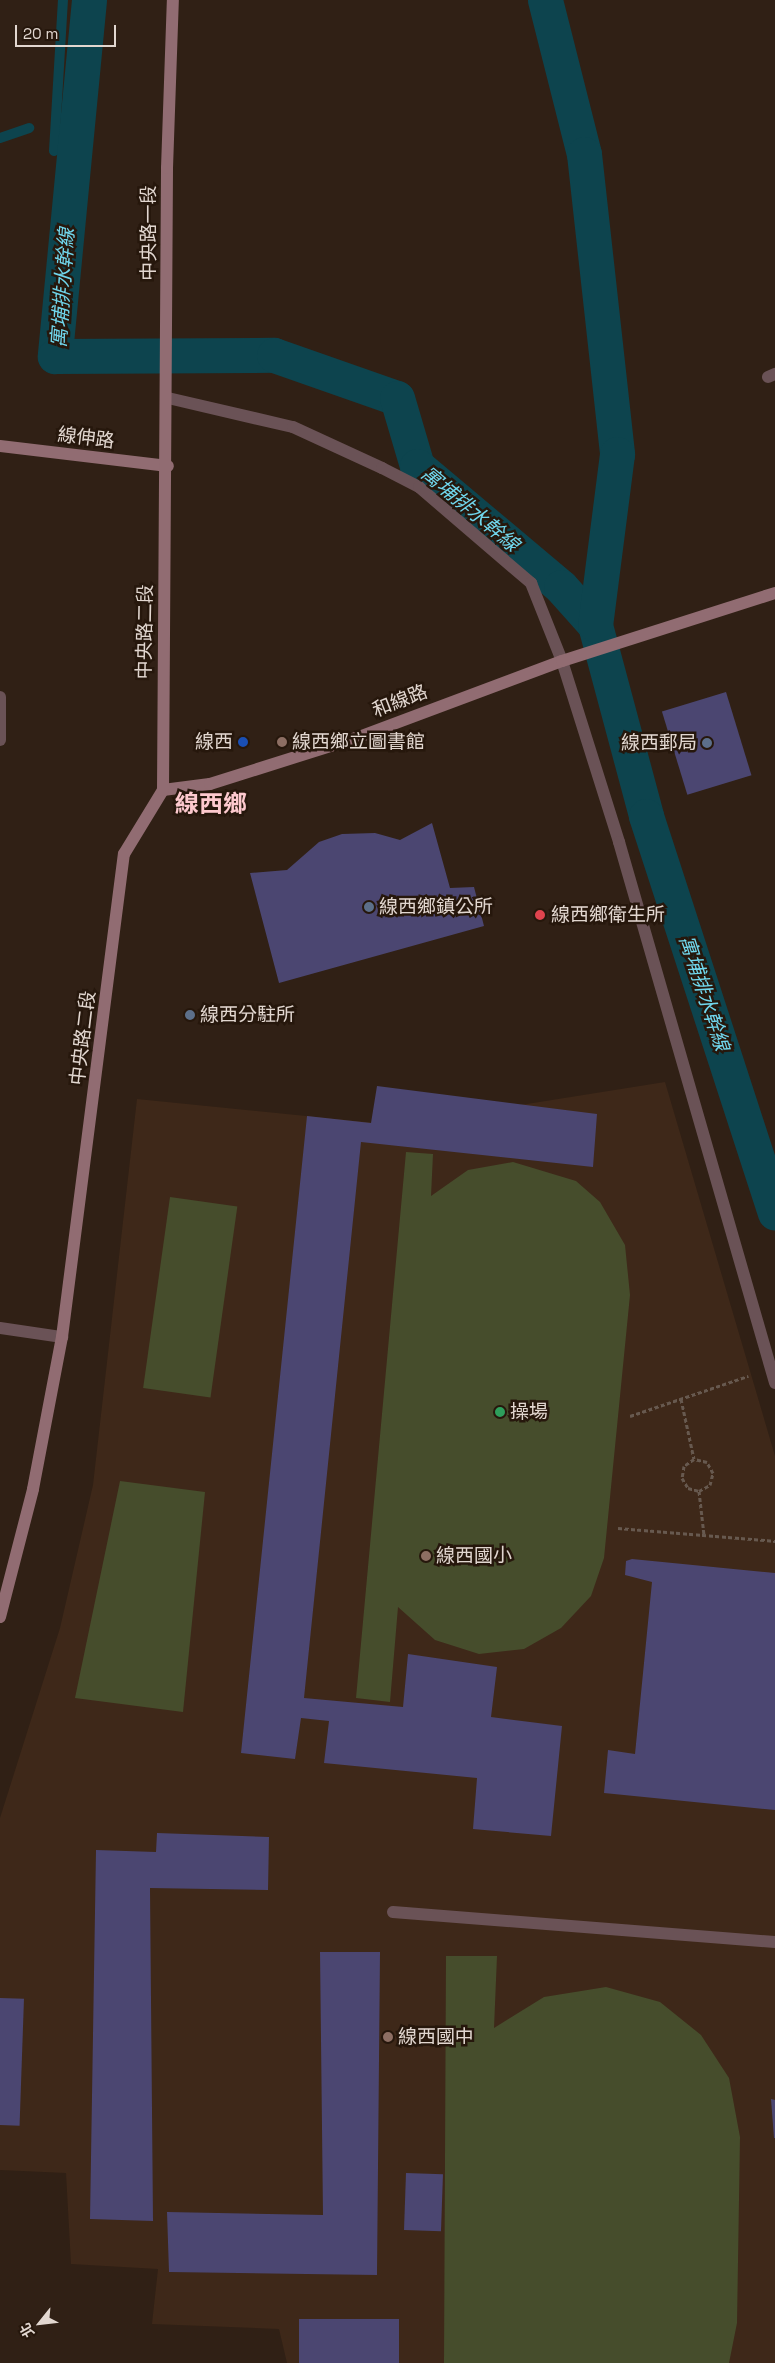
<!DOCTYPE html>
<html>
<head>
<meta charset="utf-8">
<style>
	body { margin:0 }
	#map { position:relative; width:775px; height:2363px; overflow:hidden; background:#302015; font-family:"Space Grotesk","Noto Sans TC",sans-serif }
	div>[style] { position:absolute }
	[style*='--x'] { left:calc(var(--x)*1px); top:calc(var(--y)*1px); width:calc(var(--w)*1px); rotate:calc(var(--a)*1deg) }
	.built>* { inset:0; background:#3e2819 }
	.green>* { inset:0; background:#464d2c; transform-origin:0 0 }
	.stream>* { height:10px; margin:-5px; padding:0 5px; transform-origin:5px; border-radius:5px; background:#0d444e }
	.canal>* { height:35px; margin:-17.5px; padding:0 17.5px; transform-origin:17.5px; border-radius:17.5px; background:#0d444e }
	.building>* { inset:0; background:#4b4671; transform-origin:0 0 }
	.path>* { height:3px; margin-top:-1.5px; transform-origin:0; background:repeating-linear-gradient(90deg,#67594f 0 4px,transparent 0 6.5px) }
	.lane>* { height:12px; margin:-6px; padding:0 6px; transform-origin:6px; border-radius:6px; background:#6a5256 }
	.street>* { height:12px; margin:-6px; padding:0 6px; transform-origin:6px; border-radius:6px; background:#6a5256 }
	.secondary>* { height:12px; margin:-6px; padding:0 6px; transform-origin:6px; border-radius:6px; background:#916c72 }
	.dots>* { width:14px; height:14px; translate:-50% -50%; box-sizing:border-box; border:2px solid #26170c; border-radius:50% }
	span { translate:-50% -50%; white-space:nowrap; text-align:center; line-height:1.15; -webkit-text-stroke:5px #26170c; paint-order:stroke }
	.street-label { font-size:19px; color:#e2d7d0 }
	.poi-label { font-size:19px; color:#e2d7d0 }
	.right { translate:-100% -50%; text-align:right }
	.left { translate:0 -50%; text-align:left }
	.water-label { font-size:20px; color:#70d6ec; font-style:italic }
	.district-label { font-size:24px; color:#fdc9ce; font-weight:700 }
	.north { position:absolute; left:15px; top:2298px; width:50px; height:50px; -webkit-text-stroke:4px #26170c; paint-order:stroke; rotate:241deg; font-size:14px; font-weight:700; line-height:20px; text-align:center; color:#e2d7d0 }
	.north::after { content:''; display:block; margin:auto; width:18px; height:22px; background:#e2d7d0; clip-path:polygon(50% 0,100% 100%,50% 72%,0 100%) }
	.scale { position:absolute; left:15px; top:25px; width:101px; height:22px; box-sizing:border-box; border:2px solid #e2d7d0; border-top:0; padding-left:6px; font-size:15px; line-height:18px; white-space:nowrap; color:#e2d7d0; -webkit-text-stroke:4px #26170c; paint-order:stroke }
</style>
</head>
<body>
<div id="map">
	<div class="built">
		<div style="clip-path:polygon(665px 1082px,775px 1456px,775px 2363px,287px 2363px,279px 2329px,152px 2324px,158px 2269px,71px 2264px,66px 2173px,0 2170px,0 1818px,60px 1628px,93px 1485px,137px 1099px,395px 1125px)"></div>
	</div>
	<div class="green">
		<div style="clip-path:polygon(406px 1152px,433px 1154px,431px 1196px,468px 1170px,513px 1162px,576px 1181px,600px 1202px,625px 1245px,630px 1295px,604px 1558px,591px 1596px,561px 1628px,524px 1649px,479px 1654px,435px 1640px,398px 1607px,390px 1702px,356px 1698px)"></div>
		<div style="left:170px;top:1197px;width:68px;height:193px;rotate:8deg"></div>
		<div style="clip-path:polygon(120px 1481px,205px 1492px,183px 1712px,75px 1698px)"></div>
		<div style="clip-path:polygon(446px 1956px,497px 1956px,494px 2028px,544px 1997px,606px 1987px,660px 2002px,701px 2035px,729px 2078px,740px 2137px,737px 2323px,729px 2363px,444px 2363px)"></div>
	</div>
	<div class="stream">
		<div style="--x:0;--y:138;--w:31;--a:-19"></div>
		<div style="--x:54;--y:151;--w:151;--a:-86.6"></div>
	</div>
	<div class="canal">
		<div style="--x:89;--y:0;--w:358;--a:95.5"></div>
		<div style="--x:55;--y:356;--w:219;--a:-0.3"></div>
		<div style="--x:274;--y:355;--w:130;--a:19.3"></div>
		<div style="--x:397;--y:398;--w:71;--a:73.6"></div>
		<div style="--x:417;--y:466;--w:188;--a:40"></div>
		<div style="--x:561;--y:587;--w:51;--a:48.2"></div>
		<div style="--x:595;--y:625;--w:198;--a:75"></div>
		<div style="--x:646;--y:816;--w:417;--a:72"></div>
		<div style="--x:545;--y:0;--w:159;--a:75.8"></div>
		<div style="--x:584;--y:154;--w:302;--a:83.7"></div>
		<div style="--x:617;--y:454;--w:172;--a:97.3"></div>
	</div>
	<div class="building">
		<div style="left:726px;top:692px;width:87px;height:67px;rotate:73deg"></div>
		<div style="clip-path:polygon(432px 823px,450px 888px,474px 887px,484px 926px,279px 983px,250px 873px,287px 870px,319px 842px,342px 834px,375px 833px,400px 840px)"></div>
		<div style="clip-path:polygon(377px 1086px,597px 1114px,593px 1167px,361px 1142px,304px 1698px,403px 1707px,408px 1654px,497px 1667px,491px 1717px,562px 1726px,551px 1836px,473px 1829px,477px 1778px,324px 1763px,329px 1721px,301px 1718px,295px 1759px,241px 1753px,307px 1116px,371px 1123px)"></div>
		<div style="clip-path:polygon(632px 1559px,775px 1573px,775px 1810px,604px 1793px,608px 1750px,635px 1754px,652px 1582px,625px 1575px,626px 1561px)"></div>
		<div style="clip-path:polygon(157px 1833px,269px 1837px,268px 1890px,150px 1888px,153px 2221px,90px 2219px,96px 1850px,156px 1852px)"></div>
		<div style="clip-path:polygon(320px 1952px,380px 1952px,377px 2275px,169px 2272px,167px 2212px,323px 2215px)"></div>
		<div style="left:0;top:1998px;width:24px;height:127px;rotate:2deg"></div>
		<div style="clip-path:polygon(771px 2099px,775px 2100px,775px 2138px,774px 2138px)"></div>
		<div style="left:406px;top:2173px;width:37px;height:57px;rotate:2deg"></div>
		<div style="left:399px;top:2319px;width:44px;height:100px;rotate:90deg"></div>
	</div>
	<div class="path">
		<div style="--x:681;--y:1399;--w:61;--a:77.8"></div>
		<div style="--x:694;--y:1459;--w:12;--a:145"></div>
		<div style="--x:684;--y:1466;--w:12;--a:99"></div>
		<div style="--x:682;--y:1478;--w:12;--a:59"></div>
		<div style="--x:688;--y:1488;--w:11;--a:15"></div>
		<div style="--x:699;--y:1491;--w:13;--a:-29"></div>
		<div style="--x:710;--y:1485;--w:12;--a:-76"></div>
		<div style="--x:713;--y:1473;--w:13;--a:-119"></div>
		<div style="--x:707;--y:1462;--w:13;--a:-167"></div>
		<div style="--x:630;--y:1416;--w:125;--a:-18.7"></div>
		<div style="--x:699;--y:1491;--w:44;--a:83.5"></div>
		<div style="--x:618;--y:1528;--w:158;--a:4.7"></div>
	</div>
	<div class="lane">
		<div style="--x:768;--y:377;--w:8;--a:-23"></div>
		<div style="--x:0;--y:697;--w:43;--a:90"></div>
		<div style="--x:0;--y:1328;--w:63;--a:8.3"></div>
		<div style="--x:393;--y:1912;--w:383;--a:4.5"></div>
	</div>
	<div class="street">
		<div style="--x:168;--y:398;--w:128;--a:13.1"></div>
		<div style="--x:293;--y:427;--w:98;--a:24.7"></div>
		<div style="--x:382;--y:468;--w:42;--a:27.2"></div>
		<div style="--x:419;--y:487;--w:148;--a:40.6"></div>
		<div style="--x:531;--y:583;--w:84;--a:68.3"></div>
		<div style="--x:562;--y:661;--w:190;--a:72.5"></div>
		<div style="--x:619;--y:842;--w:563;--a:73.91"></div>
	</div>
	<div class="secondary">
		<div style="--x:0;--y:446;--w:169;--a:6.8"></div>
		<div style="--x:163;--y:790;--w:47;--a:-7.3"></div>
		<div style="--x:210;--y:784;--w:153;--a:-17.5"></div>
		<div style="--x:356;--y:738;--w:220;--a:-20.5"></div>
		<div style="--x:562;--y:661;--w:224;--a:-17.7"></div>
		<div style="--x:0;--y:1617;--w:132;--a:-75.5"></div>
		<div style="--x:33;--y:1489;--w:155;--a:-79.2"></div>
		<div style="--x:62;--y:1337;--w:487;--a:-82.7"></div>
		<div style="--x:124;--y:854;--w:75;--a:-58.6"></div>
		<div style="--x:163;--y:790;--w:622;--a:-89.63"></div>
		<div style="--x:167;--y:168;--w:168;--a:-88"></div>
	</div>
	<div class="dots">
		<div style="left:243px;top:742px;background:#1a4fb4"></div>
		<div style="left:282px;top:742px;background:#8d6e63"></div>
		<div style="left:707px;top:743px;background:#5c6f8a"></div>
		<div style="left:369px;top:907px;background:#5c6f8a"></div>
		<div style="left:540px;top:915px;background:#e0444e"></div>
		<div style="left:190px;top:1015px;background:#5c6f8a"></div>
		<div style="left:500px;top:1412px;background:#2e9e5b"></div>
		<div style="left:426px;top:1556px;background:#8d6e63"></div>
		<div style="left:388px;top:2037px;background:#8d6e63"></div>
	</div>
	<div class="street-label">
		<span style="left:149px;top:233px;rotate:-90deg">中央路一段</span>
		<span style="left:86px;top:438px;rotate:7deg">線伸路</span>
		<span style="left:145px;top:632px;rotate:-89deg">中央路二段</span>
		<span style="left:400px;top:701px;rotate:-21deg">和線路</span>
		<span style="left:83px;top:1038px;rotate:-83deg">中央路二段</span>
	</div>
	<div class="poi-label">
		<span class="right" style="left:233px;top:742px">線西</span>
		<span class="left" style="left:292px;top:742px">線西鄉立圖書館</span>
		<span class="right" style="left:697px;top:743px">線西郵局</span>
		<span class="left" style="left:379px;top:907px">線西鄉鎮公所</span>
		<span class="left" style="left:551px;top:915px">線西鄉衛生所</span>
		<span class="left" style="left:200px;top:1015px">線西分駐所</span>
		<span class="left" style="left:510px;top:1412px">操場</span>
		<span class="left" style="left:436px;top:1556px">線西國小</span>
		<span class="left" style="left:398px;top:2037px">線西國中</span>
	</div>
	<div class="water-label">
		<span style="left:63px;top:288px;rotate:-86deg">寓埔排水幹線</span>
		<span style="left:470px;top:509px;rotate:40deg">寓埔排水幹線</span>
		<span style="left:704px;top:993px;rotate:72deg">寓埔排水幹線</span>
	</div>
	<div class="district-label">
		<span style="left:211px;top:804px">線西鄉</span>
	</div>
	<div class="north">北</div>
	<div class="scale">20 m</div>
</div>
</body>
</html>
